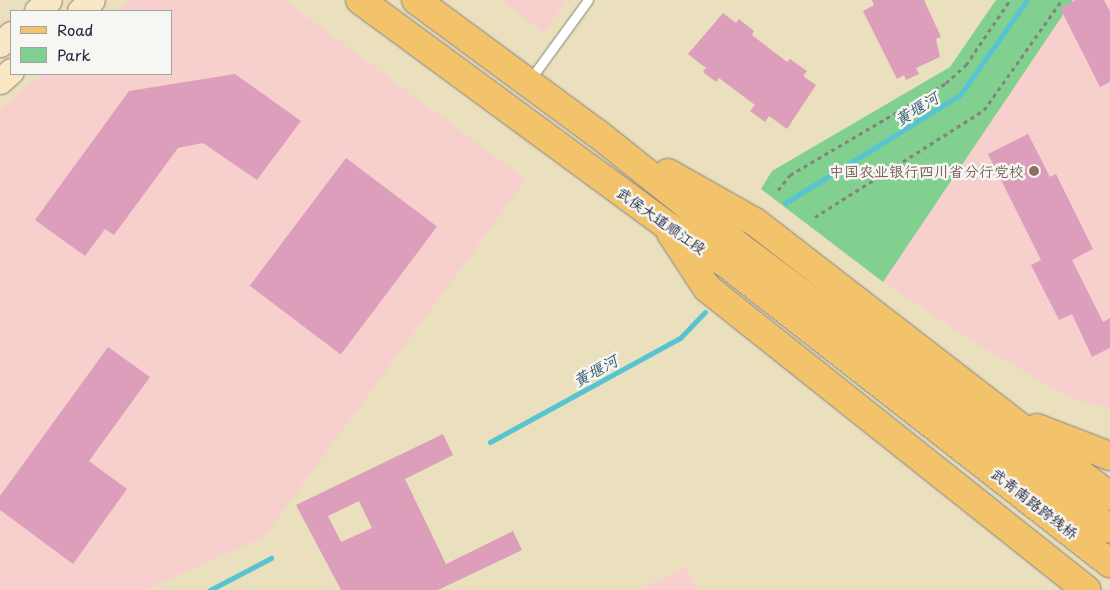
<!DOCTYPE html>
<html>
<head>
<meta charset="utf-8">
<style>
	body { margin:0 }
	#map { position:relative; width:1110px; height:590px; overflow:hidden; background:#eae0bd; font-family:"Playpen Sans","LXGW WenKai TC",sans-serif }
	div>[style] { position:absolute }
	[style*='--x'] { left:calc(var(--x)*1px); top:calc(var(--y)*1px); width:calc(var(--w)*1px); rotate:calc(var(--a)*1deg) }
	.built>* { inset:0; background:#f7d0ce }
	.green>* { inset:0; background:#81d090 }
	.stream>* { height:5px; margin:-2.5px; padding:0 2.5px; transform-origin:2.5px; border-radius:2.5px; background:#58c4d2 }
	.building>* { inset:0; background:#dc9ebb; transform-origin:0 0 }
	.path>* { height:3px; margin-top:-1.5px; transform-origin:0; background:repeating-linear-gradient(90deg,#86817c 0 4px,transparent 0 8px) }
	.roads { filter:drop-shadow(0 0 1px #86817c) drop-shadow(0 0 1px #86817c) }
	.lane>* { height:9px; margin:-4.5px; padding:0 4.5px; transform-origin:4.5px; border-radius:4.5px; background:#fff }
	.secondary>* { height:25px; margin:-12.5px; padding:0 12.5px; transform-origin:12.5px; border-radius:12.5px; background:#fae7c3 }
	.primary>* { height:28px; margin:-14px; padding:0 14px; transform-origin:14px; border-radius:14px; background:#f2c36a }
	.dots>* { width:14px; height:14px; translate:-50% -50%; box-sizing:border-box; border:2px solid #f6f6f2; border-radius:50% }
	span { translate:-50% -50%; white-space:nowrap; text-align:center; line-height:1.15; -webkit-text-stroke:5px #f6f6f2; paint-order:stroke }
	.education-label { font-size:15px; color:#785e54 }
	.right { translate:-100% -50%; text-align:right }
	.street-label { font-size:15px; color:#22223b }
	.water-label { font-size:16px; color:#355b70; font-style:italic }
	.legend { position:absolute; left:10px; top:10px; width:162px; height:65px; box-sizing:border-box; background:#f6f6f2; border:1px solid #a1a1a9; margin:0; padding:6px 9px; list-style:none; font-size:15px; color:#22223b }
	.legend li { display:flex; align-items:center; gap:10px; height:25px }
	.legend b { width:25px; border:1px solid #a1a1a9 }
</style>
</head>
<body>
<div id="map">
	<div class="built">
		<div style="clip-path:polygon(130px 0,285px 0,526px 180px,264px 537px,146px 590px,0 590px,0 109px,42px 74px,171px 74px,171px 11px,117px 11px)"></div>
		<div style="clip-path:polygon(501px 0,567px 0,544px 33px)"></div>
		<div style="clip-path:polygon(1073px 0,1110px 0,1110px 410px,1064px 395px,971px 340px,883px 282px)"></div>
		<div style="clip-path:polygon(686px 567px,698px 590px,637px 590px)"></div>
	</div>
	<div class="green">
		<div style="clip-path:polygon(996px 0,1073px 0,883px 282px,761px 189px,772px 171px,950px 67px)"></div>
	</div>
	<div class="stream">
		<div style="--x:785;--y:203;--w:206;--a:-31.7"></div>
		<div style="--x:960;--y:95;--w:116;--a:-54.8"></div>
		<div style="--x:490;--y:442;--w:217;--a:-28.7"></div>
		<div style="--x:680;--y:338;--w:36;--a:-46"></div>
		<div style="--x:210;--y:590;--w:69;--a:-27.7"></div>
	</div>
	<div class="building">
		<div style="clip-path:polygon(872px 0,924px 0,941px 37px,936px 39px,940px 57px,916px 68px,919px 74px,906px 80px,904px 75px,897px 79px,863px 11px,874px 5px)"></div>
		<div style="clip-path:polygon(1076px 0,1104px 0,1110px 11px,1110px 82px,1100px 87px,1060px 8px)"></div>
		<div style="clip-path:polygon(723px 13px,736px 23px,739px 19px,754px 31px,752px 35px,787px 62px,790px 59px,807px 71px,803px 76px,816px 85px,787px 129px,769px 116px,765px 122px,750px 111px,755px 105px,719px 78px,716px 82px,703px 72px,706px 68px,688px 54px)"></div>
		<div style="clip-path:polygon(235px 74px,301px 121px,257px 180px,203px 143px,178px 148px,114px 235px,105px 229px,85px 256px,35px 220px,129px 91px)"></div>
		<div style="clip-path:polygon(1028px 134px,1050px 177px,1056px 174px,1093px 249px,1072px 260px,1103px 322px,1110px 318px,1110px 348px,1092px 357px,1072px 314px,1059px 320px,1031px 265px,1041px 260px,988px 154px)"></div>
		<div style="left:346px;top:158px;width:114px;height:160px;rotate:37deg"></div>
		<div style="clip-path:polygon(108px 347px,150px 377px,89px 461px,127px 489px,73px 564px,0 510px,0 496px)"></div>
		<div style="clip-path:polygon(evenodd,443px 434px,453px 455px,405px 479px,446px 564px,513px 531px,522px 550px,438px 590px,341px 590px,296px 505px,443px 434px,359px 501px,372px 528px,341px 542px,328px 516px,359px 501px)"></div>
	</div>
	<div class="path">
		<div style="--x:778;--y:190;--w:19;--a:-51"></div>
		<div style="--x:790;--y:175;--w:181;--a:-30.5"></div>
		<div style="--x:946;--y:83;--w:27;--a:-42"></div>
		<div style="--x:966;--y:65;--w:78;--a:-55.9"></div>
		<div style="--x:815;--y:217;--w:200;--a:-32.3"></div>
		<div style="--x:984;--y:110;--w:135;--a:-54.7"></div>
	</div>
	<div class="roads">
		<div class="lane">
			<div style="--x:529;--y:81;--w:100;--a:-53.9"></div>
		</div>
		<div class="secondary">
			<div style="--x:37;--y:11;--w:16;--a:-43"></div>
			<div style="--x:80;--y:11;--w:16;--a:-43"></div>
			<div style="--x:0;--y:44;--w:15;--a:-42"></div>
			<div style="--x:0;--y:81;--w:15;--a:-42"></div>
		</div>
		<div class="primary">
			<div style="--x:360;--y:0;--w:380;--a:36.3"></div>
			<div style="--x:666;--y:225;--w:72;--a:32.6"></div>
			<div style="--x:727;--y:264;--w:486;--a:38"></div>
			<div style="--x:416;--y:0;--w:226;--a:36.4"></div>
			<div style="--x:598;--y:134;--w:176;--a:38.6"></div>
			<div style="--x:736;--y:244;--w:298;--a:36.9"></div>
			<div style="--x:974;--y:423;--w:172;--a:37.9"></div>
			<div style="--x:668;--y:173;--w:100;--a:29.4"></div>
			<div style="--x:755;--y:222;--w:448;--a:37.7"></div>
			<div style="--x:671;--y:233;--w:66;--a:56.8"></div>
			<div style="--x:707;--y:288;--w:485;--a:38.5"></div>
			<div style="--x:1037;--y:428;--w:78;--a:21"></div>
		</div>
	</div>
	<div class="dots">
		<div style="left:1034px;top:171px;background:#8d6e63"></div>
	</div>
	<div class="education-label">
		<span class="right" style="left:1024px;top:171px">中国农业银行四川省分行党校</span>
	</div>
	<div class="street-label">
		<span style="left:662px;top:220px;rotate:35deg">武侯大道顺江段</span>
		<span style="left:1035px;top:503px;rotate:38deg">武青南路跨线桥</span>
	</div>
	<div class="water-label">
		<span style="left:916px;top:108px;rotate:-32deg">黄堰河</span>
		<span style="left:595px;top:370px;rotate:-29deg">黄堰河</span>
	</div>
	<ul class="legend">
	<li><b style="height:6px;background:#f2c36a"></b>Road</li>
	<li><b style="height:14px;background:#81d090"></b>Park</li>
	</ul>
</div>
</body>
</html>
